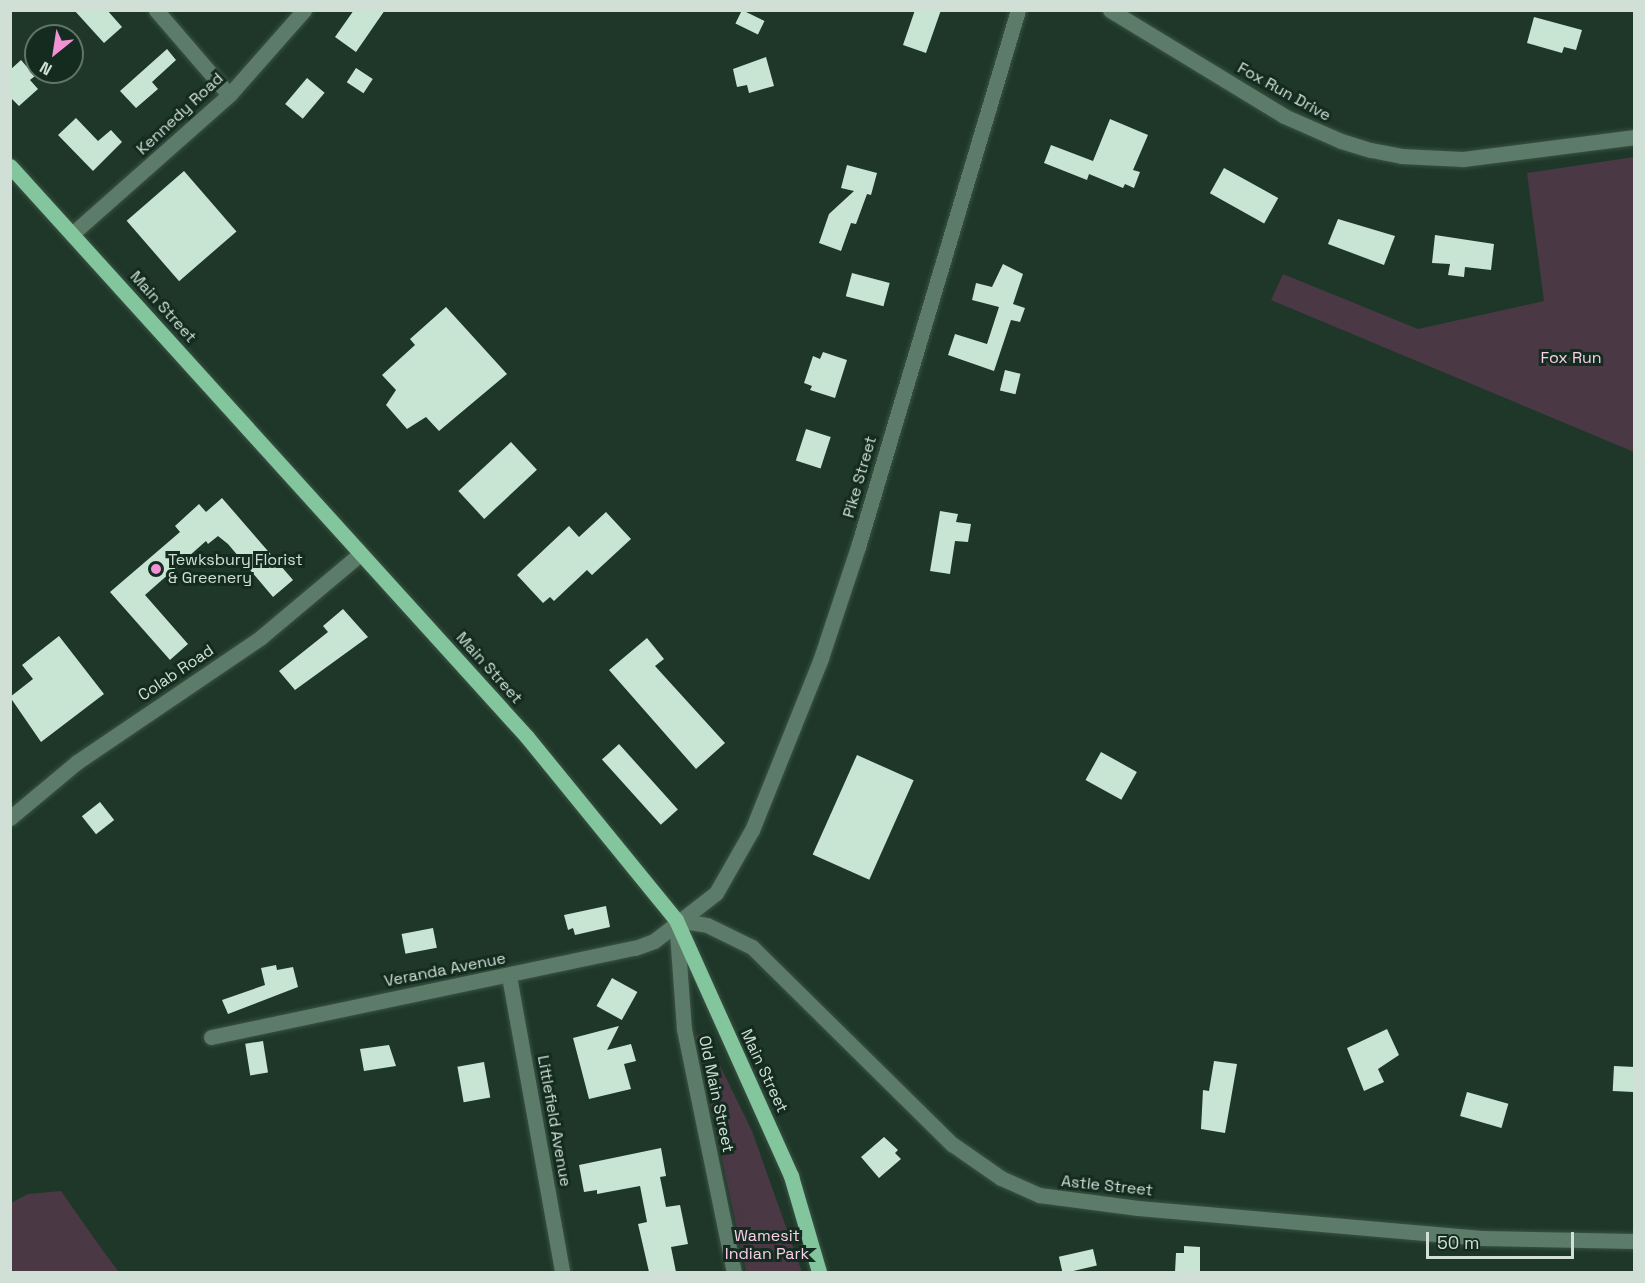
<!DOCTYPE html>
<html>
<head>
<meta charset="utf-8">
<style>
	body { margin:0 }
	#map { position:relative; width:1645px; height:1283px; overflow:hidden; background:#1e3728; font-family:"Space Grotesk",sans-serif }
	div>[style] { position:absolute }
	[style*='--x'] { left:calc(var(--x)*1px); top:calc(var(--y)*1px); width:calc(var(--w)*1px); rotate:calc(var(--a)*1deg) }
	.green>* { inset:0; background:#4a3844 }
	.building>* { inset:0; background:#c7e5d2; transform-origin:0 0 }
	.roads { filter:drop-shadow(0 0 2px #3b5244) drop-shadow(0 0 2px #3b5244) }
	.minor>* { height:15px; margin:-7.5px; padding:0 7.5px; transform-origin:7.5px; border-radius:7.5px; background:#5c7b68 }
	.major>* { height:15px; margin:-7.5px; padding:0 7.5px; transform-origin:7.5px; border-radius:7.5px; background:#83c59d }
	.dots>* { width:16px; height:16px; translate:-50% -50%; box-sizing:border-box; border:3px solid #142c1f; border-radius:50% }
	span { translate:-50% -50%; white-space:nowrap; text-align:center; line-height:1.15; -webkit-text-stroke:6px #142c1f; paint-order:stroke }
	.street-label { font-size:16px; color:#d1e0d6 }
	.park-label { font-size:16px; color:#fbd0eb }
	.poi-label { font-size:16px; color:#d1e0d6 }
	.left { translate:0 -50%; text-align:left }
	.frame { position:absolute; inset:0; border:12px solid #d1e0d6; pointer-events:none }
	.north { position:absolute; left:24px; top:24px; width:60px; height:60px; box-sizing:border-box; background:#142c1f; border:2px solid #607468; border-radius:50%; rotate:210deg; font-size:16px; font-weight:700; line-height:24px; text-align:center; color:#d1e0d6 }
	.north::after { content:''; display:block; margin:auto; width:21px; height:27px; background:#f391d5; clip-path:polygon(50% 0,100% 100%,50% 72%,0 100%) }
	.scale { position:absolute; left:1426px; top:1232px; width:148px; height:27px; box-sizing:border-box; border:3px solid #d1e0d6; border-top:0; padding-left:8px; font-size:18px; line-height:21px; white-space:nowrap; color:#d1e0d6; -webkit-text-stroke:4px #142c1f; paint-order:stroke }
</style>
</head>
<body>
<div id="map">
	<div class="green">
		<div style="clip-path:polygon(1634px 157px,1634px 452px,1271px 300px,1283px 274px,1418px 329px,1544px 301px,1527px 173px)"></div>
		<div style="clip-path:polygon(704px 1033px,752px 1131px,802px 1272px,746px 1272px,696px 1036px)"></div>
		<div style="clip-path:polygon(61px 1191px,101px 1248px,119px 1272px,11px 1272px,11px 1203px,28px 1194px)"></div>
	</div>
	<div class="building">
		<div style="clip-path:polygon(74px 10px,107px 10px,122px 27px,104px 43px)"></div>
		<div style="clip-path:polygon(354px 10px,385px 10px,356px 52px,335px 37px)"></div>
		<div style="left:742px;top:10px;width:25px;height:15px;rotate:26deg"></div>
		<div style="clip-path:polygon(915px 10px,941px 10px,926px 53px,903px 45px)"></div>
		<div style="clip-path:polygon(1534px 17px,1582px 30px,1576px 50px,1564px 47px,1562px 53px,1527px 43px)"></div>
		<div style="clip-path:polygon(167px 49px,176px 60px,152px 82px,158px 89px,136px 108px,120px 91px)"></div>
		<div style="clip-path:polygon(766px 57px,774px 86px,749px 93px,747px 85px,737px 87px,733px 69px)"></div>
		<div style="clip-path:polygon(21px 60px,35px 76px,30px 80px,38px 89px,19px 106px,10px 97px,10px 70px)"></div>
		<div style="left:356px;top:68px;width:20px;height:17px;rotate:33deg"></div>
		<div style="left:307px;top:78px;width:23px;height:34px;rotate:40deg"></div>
		<div style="clip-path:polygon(76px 118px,98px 141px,111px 130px,122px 142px,93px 171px,58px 135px)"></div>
		<div style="clip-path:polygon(1110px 119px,1148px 135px,1133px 170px,1140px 172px,1134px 188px,1125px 184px,1123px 188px,1089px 174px,1087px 180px,1044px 163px,1051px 145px,1093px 161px)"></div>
		<div style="clip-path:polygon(847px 165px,877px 173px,871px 195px,867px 194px,856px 224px,851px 223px,841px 251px,819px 243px,829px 214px,854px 191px,841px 188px)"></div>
		<div style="left:1224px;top:168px;width:62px;height:29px;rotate:29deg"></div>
		<div style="left:184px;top:171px;width:80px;height:76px;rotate:49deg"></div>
		<div style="clip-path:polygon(1338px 219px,1395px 236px,1384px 265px,1328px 244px)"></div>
		<div style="clip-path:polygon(1435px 235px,1494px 244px,1491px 270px,1465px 267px,1464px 277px,1448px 275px,1450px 264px,1432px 263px)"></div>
		<div style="clip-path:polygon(1003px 264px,1023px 274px,1013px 304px,1025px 308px,1020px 322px,1011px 320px,994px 371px,948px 355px,955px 334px,987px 344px,999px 307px,972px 300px,976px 283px,992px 287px)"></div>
		<div style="left:852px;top:273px;width:39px;height:24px;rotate:15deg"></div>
		<div style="clip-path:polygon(446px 307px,507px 374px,439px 431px,426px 417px,407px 429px,386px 405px,396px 390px,382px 375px,415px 345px,410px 339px)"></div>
		<div style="clip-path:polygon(823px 352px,847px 360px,835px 398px,810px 390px,812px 386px,804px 383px,813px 356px,820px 359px)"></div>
		<div style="left:1005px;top:370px;width:16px;height:21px;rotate:14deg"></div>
		<div style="left:806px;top:429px;width:26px;height:33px;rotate:18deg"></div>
		<div style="left:511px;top:442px;width:38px;height:72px;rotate:47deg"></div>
		<div style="clip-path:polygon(222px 498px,293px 580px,273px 597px,228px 544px,218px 536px,208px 544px,206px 541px,145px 595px,188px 644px,170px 660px,110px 592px,180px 532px,175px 526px,199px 504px,206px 512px)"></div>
		<div style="clip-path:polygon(940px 511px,958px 514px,956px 522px,971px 524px,968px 542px,955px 541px,950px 574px,930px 571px)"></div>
		<div style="clip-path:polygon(606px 512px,631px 539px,592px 575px,587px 570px,554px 601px,550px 597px,543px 603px,517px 575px,569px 526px,579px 537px)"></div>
		<div style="clip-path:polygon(343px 609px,368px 637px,295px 690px,279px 671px,328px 632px,323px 626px)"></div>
		<div style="clip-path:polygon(59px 636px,104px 694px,41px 742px,10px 697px,33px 679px,22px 665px)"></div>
		<div style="clip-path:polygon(647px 638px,664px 659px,655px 666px,725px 743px,696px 769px,609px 670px)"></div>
		<div style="left:619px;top:744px;width:88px;height:23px;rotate:48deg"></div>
		<div style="left:1101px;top:752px;width:41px;height:32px;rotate:29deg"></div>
		<div style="left:857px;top:755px;width:62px;height:109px;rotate:24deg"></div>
		<div style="left:100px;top:802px;width:23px;height:23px;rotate:52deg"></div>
		<div style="clip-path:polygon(606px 906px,610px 927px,575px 935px,573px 928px,568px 930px,564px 915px)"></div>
		<div style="left:433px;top:928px;width:20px;height:32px;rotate:79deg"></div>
		<div style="clip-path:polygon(276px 965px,277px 970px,293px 967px,298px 987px,228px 1014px,222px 1000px,265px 985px,261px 968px)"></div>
		<div style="left:612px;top:978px;width:29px;height:32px;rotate:29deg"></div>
		<div style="clip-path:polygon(619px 1026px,607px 1050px,631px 1044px,636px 1061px,624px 1064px,631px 1089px,589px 1099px,573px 1038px)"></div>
		<div style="clip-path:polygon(1387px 1029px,1399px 1055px,1378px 1069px,1384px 1082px,1364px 1091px,1347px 1048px)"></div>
		<div style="left:263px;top:1041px;width:32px;height:18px;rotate:81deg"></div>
		<div style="clip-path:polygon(389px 1045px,396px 1066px,364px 1071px,360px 1049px)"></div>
		<div style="clip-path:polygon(1214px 1061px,1237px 1064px,1225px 1133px,1201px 1129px,1203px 1090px,1209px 1091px)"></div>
		<div style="left:484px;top:1062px;width:36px;height:27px;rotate:80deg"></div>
		<div style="left:1614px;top:1066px;width:21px;height:25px;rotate:3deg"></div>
		<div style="left:1467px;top:1092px;width:43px;height:25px;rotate:16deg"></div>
		<div style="clip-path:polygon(884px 1137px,898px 1150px,895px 1153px,901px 1159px,879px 1178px,861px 1157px)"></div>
		<div style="clip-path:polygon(661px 1148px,666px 1176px,660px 1177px,666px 1207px,680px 1205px,688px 1244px,671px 1247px,676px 1272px,649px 1272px,638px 1224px,647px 1222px,640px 1186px,597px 1194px,597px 1190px,584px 1192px,579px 1165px)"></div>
		<div style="clip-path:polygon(1184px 1246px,1200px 1247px,1200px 1272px,1175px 1272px,1176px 1253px,1184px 1253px)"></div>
		<div style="left:1093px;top:1249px;width:17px;height:35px;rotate:77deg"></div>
	</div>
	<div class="roads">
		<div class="minor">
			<div style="--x:156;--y:10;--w:112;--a:49.3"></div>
			<div style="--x:1110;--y:10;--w:204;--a:31.3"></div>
			<div style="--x:1284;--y:116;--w:62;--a:23.7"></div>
			<div style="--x:1341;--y:141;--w:31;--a:17"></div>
			<div style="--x:1371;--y:150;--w:31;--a:11"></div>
			<div style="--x:1401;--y:156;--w:62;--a:2.8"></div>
			<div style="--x:1463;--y:159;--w:172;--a:-7.3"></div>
			<div style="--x:72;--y:234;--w:211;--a:-41.5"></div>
			<div style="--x:230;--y:94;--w:112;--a:-48.6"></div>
			<div style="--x:10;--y:818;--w:87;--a:-39.9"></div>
			<div style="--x:77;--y:762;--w:221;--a:-34.1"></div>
			<div style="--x:260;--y:638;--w:131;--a:-40"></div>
			<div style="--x:676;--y:920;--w:31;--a:9"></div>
			<div style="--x:707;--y:925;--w:50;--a:26.1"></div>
			<div style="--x:752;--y:947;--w:281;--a:44.6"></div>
			<div style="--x:952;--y:1144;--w:60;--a:34.8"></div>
			<div style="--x:1001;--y:1178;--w:42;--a:24.1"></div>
			<div style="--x:1039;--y:1195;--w:100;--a:7.5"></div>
			<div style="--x:1138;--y:1208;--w:345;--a:5"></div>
			<div style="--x:1482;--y:1238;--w:152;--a:1.1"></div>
			<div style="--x:676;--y:920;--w:109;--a:85.8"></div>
			<div style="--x:684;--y:1029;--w:248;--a:78.4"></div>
			<div style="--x:509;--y:976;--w:301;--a:79.8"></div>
			<div style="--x:211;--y:1037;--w:433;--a:-11.9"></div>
			<div style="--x:635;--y:948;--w:20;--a:-20"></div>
			<div style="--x:654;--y:941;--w:78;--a:-37.7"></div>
			<div style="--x:716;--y:893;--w:73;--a:-60.3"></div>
			<div style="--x:752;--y:830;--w:185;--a:-68.1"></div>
			<div style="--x:821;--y:658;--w:117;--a:-71.6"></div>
			<div style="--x:858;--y:547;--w:560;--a:-73.41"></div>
		</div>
		<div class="major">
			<div style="--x:10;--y:166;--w:770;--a:47.84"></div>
			<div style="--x:527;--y:737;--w:236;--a:50.8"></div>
			<div style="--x:676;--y:920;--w:281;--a:65.8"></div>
			<div style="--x:791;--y:1176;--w:100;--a:73.7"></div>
		</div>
	</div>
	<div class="dots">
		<div style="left:156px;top:569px;background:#f391d5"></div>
	</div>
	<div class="street-label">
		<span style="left:1284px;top:92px;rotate:29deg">Fox Run Drive</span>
		<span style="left:180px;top:114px;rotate:-43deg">Kennedy Road</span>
		<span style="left:163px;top:307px;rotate:48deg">Main Street</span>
		<span style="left:860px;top:477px;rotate:-74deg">Pike Street</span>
		<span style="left:489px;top:668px;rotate:48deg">Main Street</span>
		<span style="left:176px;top:673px;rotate:-34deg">Colab Road</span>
		<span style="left:445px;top:970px;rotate:-11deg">Veranda Avenue</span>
		<span style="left:764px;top:1071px;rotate:65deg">Main Street</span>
		<span style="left:716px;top:1094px;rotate:78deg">Old Main Street</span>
		<span style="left:554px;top:1121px;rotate:80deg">Littlefield Avenue</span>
		<span style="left:1107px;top:1186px;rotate:6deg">Astle Street</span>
	</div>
	<div class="park-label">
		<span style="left:1571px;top:358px">Fox Run</span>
		<span style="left:767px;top:1245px">Wamesit<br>Indian Park</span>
	</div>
	<div class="poi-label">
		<span class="left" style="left:168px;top:569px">Tewksbury Florist<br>&amp; Greenery</span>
	</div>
	<div class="frame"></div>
	<div class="north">N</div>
	<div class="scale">50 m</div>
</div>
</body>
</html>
